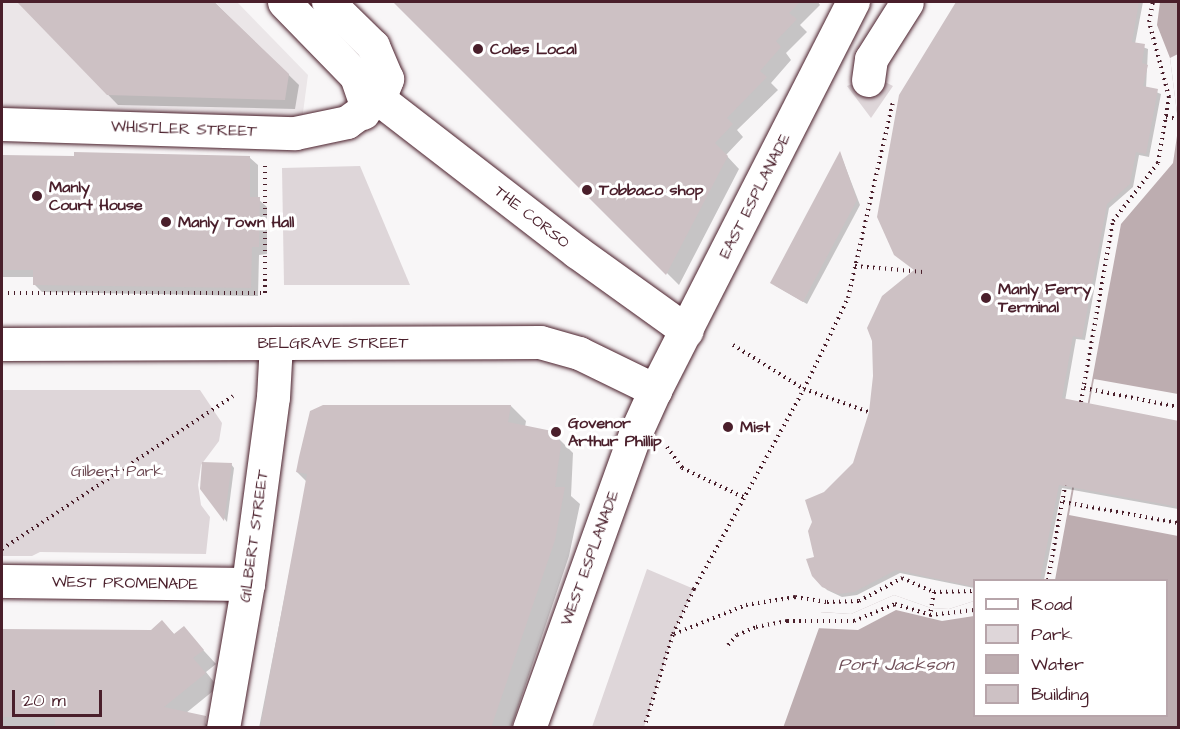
<!DOCTYPE html>
<html>
<head>
<meta charset="utf-8">
<style>
	body { margin:0 }
	#map { position:relative; width:1180px; height:729px; overflow:hidden; background:#f8f6f7; font-family:"Architects Daughter",sans-serif }
	div>[style] { position:absolute }
	[style*='--x'] { left:calc(var(--x)*1px); top:calc(var(--y)*1px); width:calc(var(--w)*1px); rotate:calc(var(--a)*1deg) }
	.built>* { inset:0; background:#ebe6e8 }
	.green>* { inset:0; background:#ded6d9 }
	.water>* { inset:0; background:#bdadb0 }
	.pier>* { inset:0; background:#f8f6f7 }
	.shadow>* { inset:0; background:#0003 }
	.building>* { inset:0; background:#cdc1c4 }
	.path>* { height:4px; margin-top:-2px; transform-origin:0; background:repeating-linear-gradient(90deg,#4a1f2b 0 1.5px,transparent 0 6px) }
	.roads { filter:drop-shadow(0 0 2px #4a1f2b) drop-shadow(0 0 2px #4a1f2b) }
	.minor>* { height:33px; margin:-16.5px; padding:0 16.5px; transform-origin:16.5px; border-radius:16.5px; background:#fff }
	.major>* { height:33px; margin:-16.5px; padding:0 16.5px; transform-origin:16.5px; border-radius:16.5px; background:#fff }
	.dots>* { width:16px; height:16px; translate:-50% -50%; box-sizing:border-box; border:3px solid #fff; border-radius:50% }
	span { translate:-50% -50%; white-space:nowrap; text-align:center; line-height:1.15; -webkit-text-stroke:6px #fff; paint-order:stroke }
	.poi-label { font-size:16px; color:#4a1f2b; font-weight:700 }
	.left { translate:0 -50%; text-align:left }
	.street-label { font-size:16px; color:#4a1f2b }
	.park-label { font-size:16px; color:#6f4d56 }
	.water-label { font-size:18px; color:#72515a; font-style:italic }
	.frame { position:absolute; inset:0; border:3px solid #4a1f2b; pointer-events:none }
	.legend { position:absolute; left:973px; top:579px; width:195px; height:138px; box-sizing:border-box; background:#fff; border:2px solid #b7a5aa; margin:0; padding:8px 10px; list-style:none; font-size:18px; color:#4a1f2b }
	.legend li { display:flex; align-items:center; gap:12px; height:30px }
	.legend b { width:30px; border:2px solid #b7a5aa }
	.scale { position:absolute; left:12px; top:690px; width:90px; height:27px; box-sizing:border-box; border:3px solid #4a1f2b; border-top:0; padding-left:8px; font-size:18px; line-height:21px; white-space:nowrap; color:#4a1f2b; -webkit-text-stroke:4px #fff; paint-order:stroke }
</style>
</head>
<body>
<div id="map">
	<div class="built">
		<div style="clip-path:polygon(2px 2px,237px 2px,308px 75px,302px 120px,2px 108px)"></div>
	</div>
	<div class="green">
		<div style="clip-path:polygon(881px 72px,885px 82px,893px 86px,871px 118px,847px 86px)"></div>
		<div style="clip-path:polygon(360px 166px,410px 285px,284px 285px,282px 168px)"></div>
		<div style="clip-path:polygon(2px 390px,200px 390px,222px 423px,219px 441px,201px 465px,198px 485px,201px 505px,210px 517px,206px 554px,40px 552px,32px 556px,2px 556px)"></div>
		<div style="clip-path:polygon(647px 569px,694px 589px,673px 634px,644px 727px,592px 727px)"></div>
	</div>
	<div class="water">
		<div style="clip-path:polygon(1160px 2px,1178px 2px,1178px 121px,1170px 58px,1157px 25px)"></div>
		<div style="clip-path:polygon(1178px 129px,1178px 727px,783px 728px,819px 628px,821px 612px,851px 614px,894px 595px,931px 608px,949px 609px,974px 601px,974px 716px,1166px 716px,1166px 580px,1055px 580px,1121px 224px,1173px 163px)"></div>
	</div>
	<div class="pier">
		<div style="clip-path:polygon(1178px 54px,1178px 121px,1170px 58px)"></div>
		<div style="clip-path:polygon(1094px 379px,1178px 394px,1178px 536px,1069px 515px)"></div>
		<div style="clip-path:polygon(894px 595px,931px 608px,949px 609px,974px 601px,974px 616px,942px 621px,896px 610px,858px 630px,815px 628px,818px 612px,851px 614px)"></div>
	</div>
	<div class="shadow">
		<div style="clip-path:polygon(18px 2px,214px 2px,299px 85px,295px 109px,118px 105px)"></div>
		<div style="clip-path:polygon(395px 2px,818px 2px,820px 5px,800px 25px,807px 32px,786px 53px,791px 60px,771px 83px,778px 90px,737px 130px,743px 137px,726px 155px,739px 169px,679px 285px)"></div>
		<div style="clip-path:polygon(958px 2px,1143px 2px,1135px 44px,1148px 49px,1146px 88px,1161px 94px,1149px 157px,1139px 155px,1133px 187px,1109px 208px,1085px 340px,1076px 339px,1065px 401px,1178px 422px,1178px 509px,1062px 488px,1044px 580px,974px 580px,974px 588px,900px 573px,857px 595px,842px 597px,827px 590px,813px 575px,825px 493px,854px 464px,915px 271px,900px 96px)"></div>
		<div style="clip-path:polygon(840px 153px,860px 205px,807px 304px,776px 286px)"></div>
		<div style="clip-path:polygon(2px 157px,249px 157px,258px 165px,258px 199px,267px 207px,267px 254px,259px 255px,258px 296px,42px 292px,34px 284px,34px 277px,2px 277px)"></div>
		<div style="clip-path:polygon(511px 406px,526px 421px,525px 427px,557px 437px,573px 453px,571px 496px,580px 504px,569px 556px,511px 728px,259px 728px,307px 482px,297px 472px)"></div>
		<div style="clip-path:polygon(231px 464px,234px 468px,227px 522px,202px 489px)"></div>
		<div style="clip-path:polygon(162px 622px,175px 635px,183px 628px,216px 664px,206px 672px,218px 687px,186px 713px,198px 716px,210px 728px,2px 728px,2px 641px,151px 631px)"></div>
	</div>
	<div class="building">
		<div style="clip-path:polygon(17px 2px,214px 2px,289px 74px,285px 100px,107px 95px)"></div>
		<div style="clip-path:polygon(393px 2px,800px 2px,789px 13px,797px 19px,776px 41px,781px 47px,760px 71px,767px 77px,727px 118px,733px 124px,715px 143px,728px 156px,666px 275px)"></div>
		<div style="clip-path:polygon(956px 2px,1139px 2px,1132px 42px,1145px 44px,1142px 63px,1148px 65px,1143px 86px,1158px 89px,1146px 154px,1136px 152px,1130px 184px,1107px 204px,1082px 338px,1073px 336px,1062px 398px,1179px 421px,1179px 507px,1059px 485px,1040px 580px,975px 580px,975px 587px,896px 570px,854px 592px,838px 594px,822px 587px,812px 576px,806px 559px,814px 557px,808px 531px,812px 522px,805px 500px,824px 492px,853px 463px,869px 412px,873px 376px,872px 341px,867px 328px,882px 296px,914px 270px,894px 255px,877px 217px,899px 95px)"></div>
		<div style="clip-path:polygon(840px 151px,857px 200px,803px 302px,770px 283px)"></div>
		<div style="clip-path:polygon(74px 152px,250px 156px,250px 197px,260px 197px,259px 247px,252px 247px,251px 288px,33px 285px,33px 270px,2px 270px,2px 155px,74px 156px)"></div>
		<div style="clip-path:polygon(323px 405px,511px 405px,508px 422px,552px 431px,558px 436px,561px 445px,555px 487px,565px 487px,555px 540px,491px 728px,260px 728px,307px 474px,296px 472px,299px 457px,310px 411px)"></div>
		<div style="clip-path:polygon(202px 462px,232px 463px,224px 521px,200px 489px)"></div>
		<div style="clip-path:polygon(162px 620px,174px 634px,184px 626px,204px 650px,193px 658px,206px 673px,164px 707px,206px 716px,205px 728px,55px 728px,55px 718px,2px 717px,2px 629px,151px 630px)"></div>
	</div>
	<div class="path">
		<div style="--x:1166;--y:117;--w:12;--a:9"></div>
		<div style="--x:855;--y:266;--w:68;--a:5"></div>
		<div style="--x:2;--y:293;--w:263;--a:0"></div>
		<div style="--x:265;--y:293;--w:132;--a:-90"></div>
		<div style="--x:733;--y:345;--w:84;--a:31.8"></div>
		<div style="--x:804;--y:389;--w:69;--a:19.5"></div>
		<div style="--x:1084;--y:388;--w:96;--a:11.4"></div>
		<div style="--x:1081;--y:402;--w:184;--a:-80"></div>
		<div style="--x:1113;--y:221;--w:73;--a:-52.2"></div>
		<div style="--x:1158;--y:163;--w:67;--a:-80.5"></div>
		<div style="--x:1169;--y:97;--w:78;--a:-104.9"></div>
		<div style="--x:1149;--y:22;--w:20;--a:-79"></div>
		<div style="--x:667;--y:447;--w:26;--a:54"></div>
		<div style="--x:682;--y:468;--w:68;--a:25.4"></div>
		<div style="--x:1063;--y:502;--w:117;--a:10.3"></div>
		<div style="--x:2;--y:549;--w:277;--a:-33.5"></div>
		<div style="--x:1048;--y:580;--w:96;--a:-79.7"></div>
		<div style="--x:934;--y:592;--w:23;--a:100"></div>
		<div style="--x:930;--y:615;--w:44;--a:-6.5"></div>
		<div style="--x:674;--y:634;--w:78;--a:-21.9"></div>
		<div style="--x:746;--y:605;--w:50;--a:-9.3"></div>
		<div style="--x:795;--y:597;--w:32;--a:9"></div>
		<div style="--x:827;--y:602;--w:32;--a:-2"></div>
		<div style="--x:859;--y:601;--w:49;--a:-28.1"></div>
		<div style="--x:902;--y:578;--w:35;--a:24"></div>
		<div style="--x:934;--y:592;--w:40;--a:-1.4"></div>
		<div style="--x:728;--y:645;--w:13;--a:-48"></div>
		<div style="--x:737;--y:635;--w:21;--a:-23"></div>
		<div style="--x:756;--y:627;--w:32;--a:-11"></div>
		<div style="--x:787;--y:621;--w:67;--a:0"></div>
		<div style="--x:854;--y:621;--w:44;--a:-22.5"></div>
		<div style="--x:895;--y:604;--w:37;--a:17"></div>
		<div style="--x:644;--y:728;--w:98;--a:-72.9"></div>
		<div style="--x:673;--y:634;--w:50;--a:-65"></div>
		<div style="--x:694;--y:589;--w:228;--a:-61.2"></div>
		<div style="--x:804;--y:389;--w:101;--a:-64.2"></div>
		<div style="--x:848;--y:298;--w:202;--a:-77.1"></div>
	</div>
	<div class="roads">
		<div class="minor">
			<div style="--x:284;--y:2;--w:103;--a:45.8"></div>
			<div style="--x:356;--y:76;--w:28;--a:71"></div>
			<div style="--x:365;--y:102;--w:11;--a:100"></div>
			<div style="--x:868;--y:80;--w:21;--a:-82"></div>
			<div style="--x:871;--y:59;--w:67;--a:-57.7"></div>
			<div style="--x:379;--y:99;--w:250;--a:37.7"></div>
			<div style="--x:577;--y:252;--w:135;--a:35.7"></div>
			<div style="--x:2;--y:124;--w:293;--a:1.8"></div>
			<div style="--x:295;--y:133;--w:53;--a:-11.9"></div>
			<div style="--x:347;--y:122;--w:39;--a:-36"></div>
			<div style="--x:379;--y:99;--w:22;--a:-68"></div>
			<div style="--x:387;--y:79;--w:36;--a:-113"></div>
			<div style="--x:373;--y:46;--w:63;--a:-135.6"></div>
			<div style="--x:655;--y:390;--w:436;--a:-63"></div>
			<div style="--x:2;--y:581;--w:246;--a:0.7"></div>
			<div style="--x:223;--y:728;--w:146;--a:-80.2"></div>
			<div style="--x:248;--y:584;--w:189;--a:-82.4"></div>
			<div style="--x:273;--y:397;--w:54;--a:-86.8"></div>
		</div>
		<div class="major">
			<div style="--x:2;--y:344;--w:538;--a:-0.21"></div>
			<div style="--x:540;--y:342;--w:41;--a:15.8"></div>
			<div style="--x:579;--y:353;--w:85;--a:26"></div>
			<div style="--x:655;--y:390;--w:48;--a:114.4"></div>
			<div style="--x:635;--y:434;--w:313;--a:109.8"></div>
		</div>
	</div>
	<div class="dots">
		<div style="left:478px;top:49px;background:#4a1f2b"></div>
		<div style="left:587px;top:190px;background:#4a1f2b"></div>
		<div style="left:37px;top:196px;background:#4a1f2b"></div>
		<div style="left:166px;top:222px;background:#4a1f2b"></div>
		<div style="left:986px;top:298px;background:#4a1f2b"></div>
		<div style="left:728px;top:427px;background:#4a1f2b"></div>
		<div style="left:556px;top:432px;background:#4a1f2b"></div>
	</div>
	<div class="poi-label">
		<span class="left" style="left:490px;top:49px">Coles Local</span>
		<span class="left" style="left:49px;top:196px">Manly<br>Court House</span>
		<span class="left" style="left:599px;top:190px">Tobbaco shop</span>
		<span class="left" style="left:178px;top:222px">Manly Town Hall</span>
		<span class="left" style="left:998px;top:298px">Manly Ferry<br>Terminal</span>
		<span class="left" style="left:568px;top:432px">Govenor<br>Arthur Phillip</span>
		<span class="left" style="left:740px;top:427px">Mist</span>
	</div>
	<div class="street-label">
		<span style="left:184px;top:129px;rotate:2deg">WHISTLER STREET</span>
		<span style="left:755px;top:196px;rotate:-63deg">EAST ESPLANADE</span>
		<span style="left:532px;top:217px;rotate:38deg">THE CORSO</span>
		<span style="left:333px;top:343px">BELGRAVE STREET</span>
		<span style="left:254px;top:536px;rotate:-82deg">GILBERT STREET</span>
		<span style="left:590px;top:558px;rotate:-70deg">WEST ESPLANADE</span>
		<span style="left:125px;top:583px;rotate:1deg">WEST PROMENADE</span>
	</div>
	<div class="park-label">
		<span style="left:117px;top:471px">Gilbert Park</span>
	</div>
	<div class="water-label">
		<span style="left:896px;top:665px">Port Jackson</span>
	</div>
	<div class="frame"></div>
	<ul class="legend">
	<li><b style="height:8px;background:#fff"></b>Road</li>
	<li><b style="height:16px;background:#ded6d9"></b>Park</li>
	<li><b style="height:16px;background:#bdadb0"></b>Water</li>
	<li><b style="height:16px;background:#cdc1c4"></b>Building</li>
	</ul>
	<div class="scale">20 m</div>
</div>
</body>
</html>
